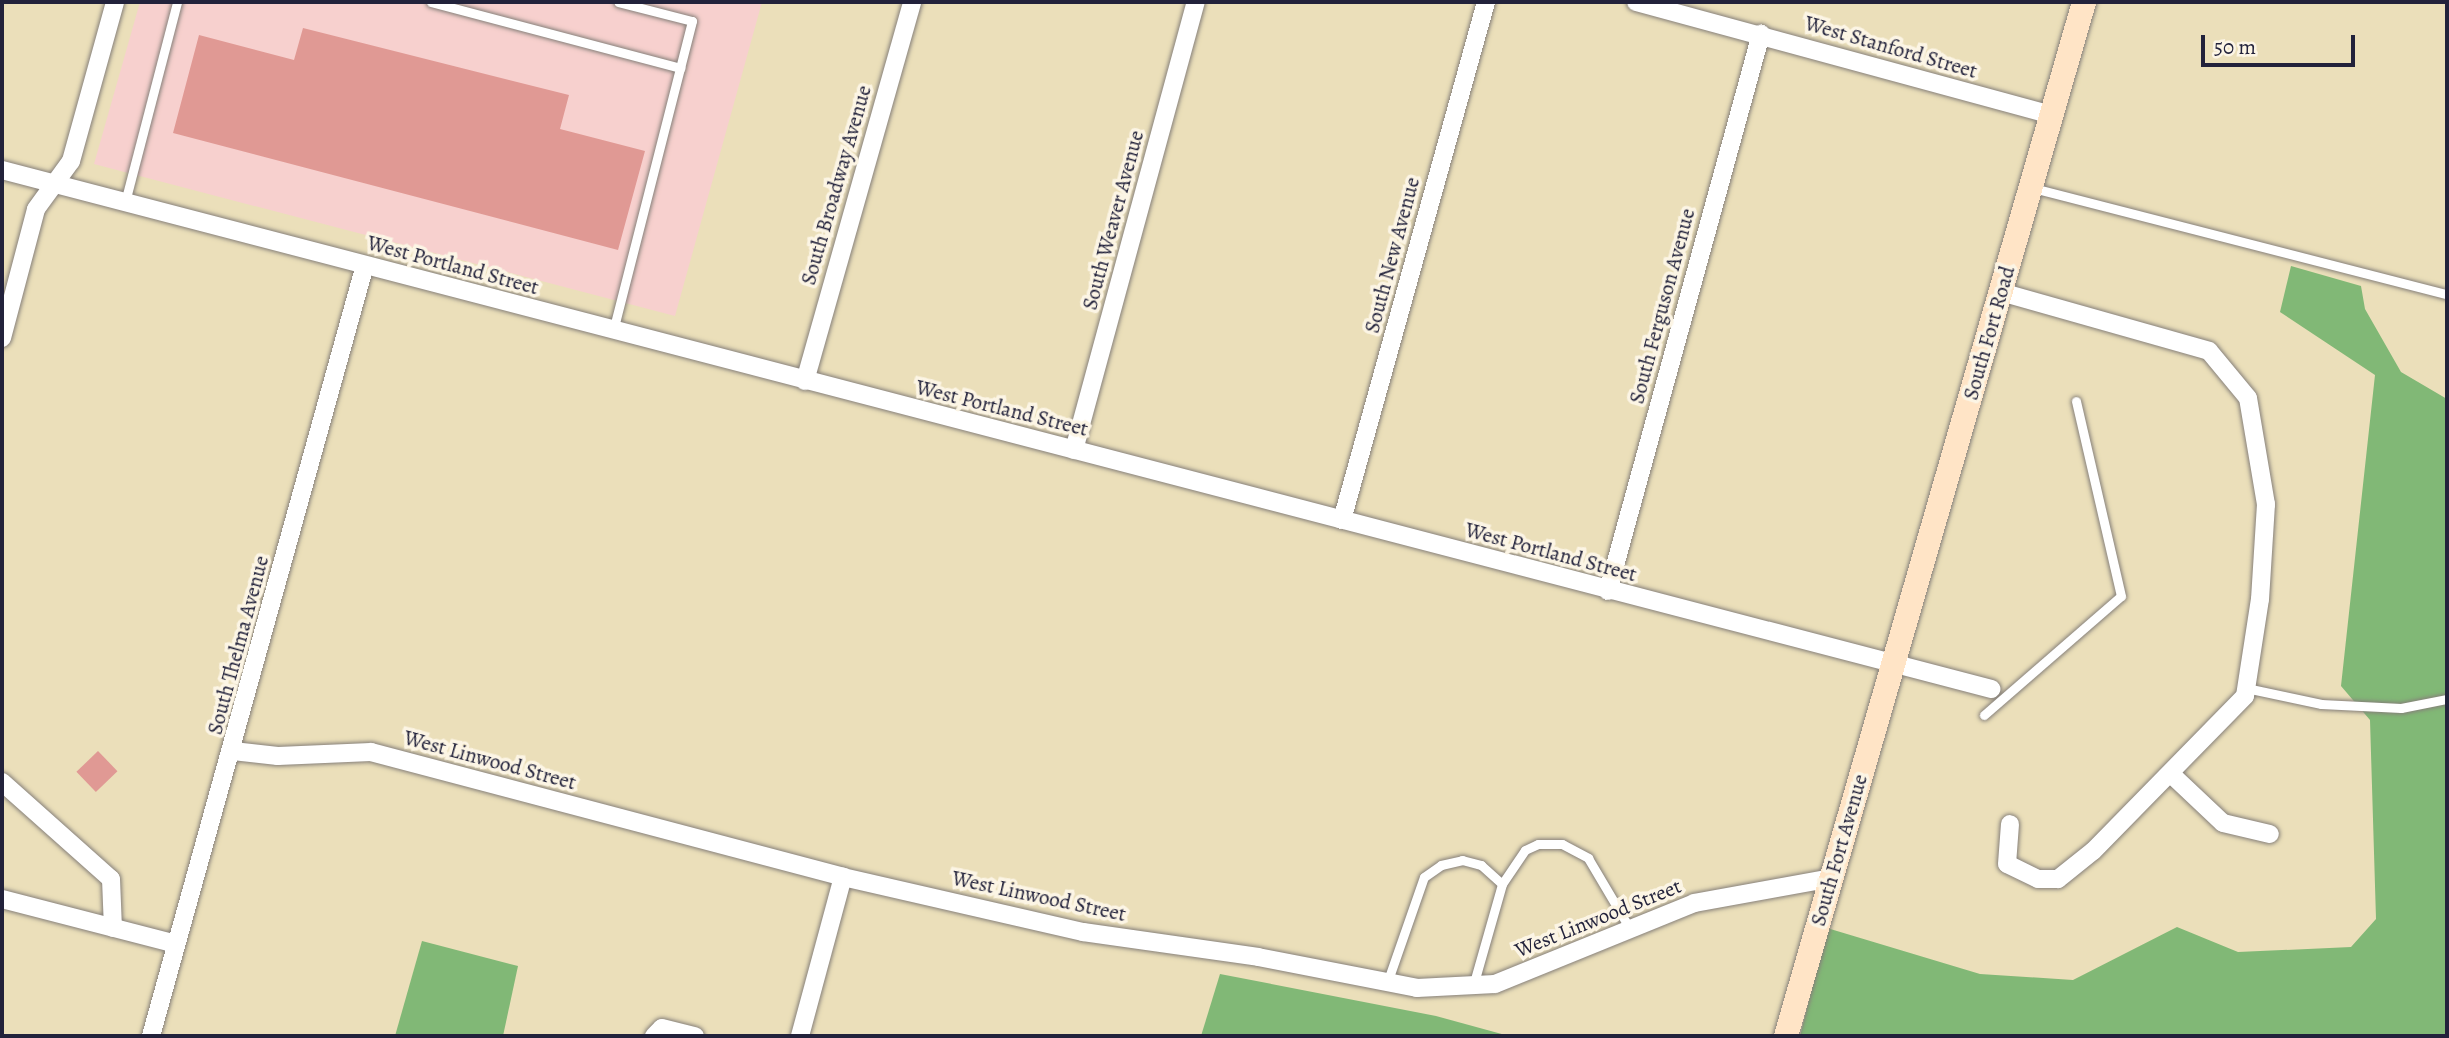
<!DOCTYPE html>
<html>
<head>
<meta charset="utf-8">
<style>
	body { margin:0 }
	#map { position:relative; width:2449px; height:1038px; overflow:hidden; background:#ebdfba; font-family:Alegreya,serif }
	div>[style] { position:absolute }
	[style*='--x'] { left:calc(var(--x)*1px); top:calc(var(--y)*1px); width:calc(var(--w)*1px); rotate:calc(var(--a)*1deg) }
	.built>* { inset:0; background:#f7d0ce }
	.forest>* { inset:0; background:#81b876 }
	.building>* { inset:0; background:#e09994; transform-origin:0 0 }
	.roads { filter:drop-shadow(0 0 2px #86807a) drop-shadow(0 0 2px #86807a) }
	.lane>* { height:9px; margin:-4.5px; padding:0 4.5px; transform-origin:4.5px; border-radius:4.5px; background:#fff }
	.street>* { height:18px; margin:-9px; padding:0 9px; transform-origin:9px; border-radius:9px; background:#fff }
	.secondary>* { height:24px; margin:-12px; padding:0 12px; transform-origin:12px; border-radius:12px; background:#ffe4c6 }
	span { translate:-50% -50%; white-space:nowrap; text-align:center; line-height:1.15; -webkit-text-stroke:7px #fcf5e5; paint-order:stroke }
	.street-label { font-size:21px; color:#22223b }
	.frame { position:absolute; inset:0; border:4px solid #22223b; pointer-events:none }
	.scale { position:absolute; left:2201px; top:35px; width:154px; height:32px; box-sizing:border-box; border:4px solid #22223b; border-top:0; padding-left:9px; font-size:21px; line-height:24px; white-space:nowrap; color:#22223b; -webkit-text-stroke:5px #fcf5e5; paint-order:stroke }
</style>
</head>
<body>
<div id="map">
	<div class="built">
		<div style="clip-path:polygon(140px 2px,762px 2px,675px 316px,94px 164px)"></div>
	</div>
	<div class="forest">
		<div style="clip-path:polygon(2291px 266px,2361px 286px,2365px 309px,2401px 372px,2447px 399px,2447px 1036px,1800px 1036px,1827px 928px,1980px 974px,2073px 980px,2177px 927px,2238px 952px,2351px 947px,2376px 919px,2370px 720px,2341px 686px,2375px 375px,2280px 312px)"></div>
		<div style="clip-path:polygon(422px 941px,518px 966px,503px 1036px,395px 1036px)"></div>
		<div style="clip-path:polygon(1220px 974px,1436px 1016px,1509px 1036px,1201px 1036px)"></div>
	</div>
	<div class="building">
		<div style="clip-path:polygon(303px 28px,569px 95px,560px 129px,645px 151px,618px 250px,173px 133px,199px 35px,294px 60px)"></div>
		<div style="left:98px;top:751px;width:28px;height:30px;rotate:46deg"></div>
	</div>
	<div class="roads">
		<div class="lane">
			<div style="--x:431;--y:2;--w:258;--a:14.8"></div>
			<div style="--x:2033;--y:188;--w:427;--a:14.4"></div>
			<div style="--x:125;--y:202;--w:207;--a:-75.4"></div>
			<div style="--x:613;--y:331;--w:320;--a:-75.7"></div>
			<div style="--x:692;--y:21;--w:76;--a:-165.6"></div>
			<div style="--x:2246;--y:688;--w:77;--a:12"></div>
			<div style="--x:2321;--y:704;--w:80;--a:2.9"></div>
			<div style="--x:2401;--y:708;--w:47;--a:-11.1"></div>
			<div style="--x:1984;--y:715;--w:181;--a:-41"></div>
			<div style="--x:2121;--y:596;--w:200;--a:-103"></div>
			<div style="--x:1387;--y:983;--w:112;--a:-70.8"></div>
			<div style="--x:1424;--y:877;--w:21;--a:-35"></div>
			<div style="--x:1441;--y:865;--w:22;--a:-13"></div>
			<div style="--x:1462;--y:860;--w:20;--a:15"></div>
			<div style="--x:1481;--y:865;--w:28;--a:42"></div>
			<div style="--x:1473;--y:986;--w:106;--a:-74.1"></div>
			<div style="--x:1502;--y:884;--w:41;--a:-55.9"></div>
			<div style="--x:1525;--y:850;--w:14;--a:-25"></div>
			<div style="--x:1538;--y:844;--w:24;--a:0"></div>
			<div style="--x:1562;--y:844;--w:30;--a:28"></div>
			<div style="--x:1588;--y:858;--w:82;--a:59.4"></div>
		</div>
		<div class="street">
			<div style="--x:1636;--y:2;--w:430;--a:15.2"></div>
			<div style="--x:2;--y:170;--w:2056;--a:14.62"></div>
			<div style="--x:2001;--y:292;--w:216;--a:15.8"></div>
			<div style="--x:2209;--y:351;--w:61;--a:50.3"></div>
			<div style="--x:2248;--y:398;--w:108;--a:80.4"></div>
			<div style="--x:2266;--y:504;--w:95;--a:93.6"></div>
			<div style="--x:2260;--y:599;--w:98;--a:98.8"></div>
			<div style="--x:2245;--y:696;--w:217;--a:134.4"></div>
			<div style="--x:2093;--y:851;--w:45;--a:141.3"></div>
			<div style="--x:2058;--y:879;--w:20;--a:180"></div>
			<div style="--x:2038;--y:879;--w:34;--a:-154"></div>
			<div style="--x:2007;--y:864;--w:40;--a:-85.7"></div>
			<div style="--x:2;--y:338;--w:133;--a:-75.2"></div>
			<div style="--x:36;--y:209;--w:59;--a:-53.9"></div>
			<div style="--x:71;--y:161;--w:165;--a:-74.5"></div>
			<div style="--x:805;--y:381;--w:394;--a:-74.2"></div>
			<div style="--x:1074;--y:450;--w:464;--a:-74.8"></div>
			<div style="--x:1342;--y:520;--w:538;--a:-74.46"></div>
			<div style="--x:1608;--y:591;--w:578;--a:-74.64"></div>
			<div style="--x:233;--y:751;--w:45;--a:6.3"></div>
			<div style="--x:278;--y:756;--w:93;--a:-2.5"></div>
			<div style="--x:371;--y:752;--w:488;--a:14.8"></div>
			<div style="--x:843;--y:877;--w:246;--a:12.9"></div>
			<div style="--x:1083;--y:932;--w:177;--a:8.1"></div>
			<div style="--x:1258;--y:957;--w:162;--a:11"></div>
			<div style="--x:1417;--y:988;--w:78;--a:-2.9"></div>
			<div style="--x:1495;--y:984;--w:215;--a:-22.1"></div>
			<div style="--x:1694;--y:903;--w:139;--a:-10.3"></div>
			<div style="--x:2171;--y:774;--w:71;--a:43.3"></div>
			<div style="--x:2223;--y:823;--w:48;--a:13.2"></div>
			<div style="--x:2;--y:782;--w:146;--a:41.7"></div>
			<div style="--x:111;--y:879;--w:49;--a:87.7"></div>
			<div style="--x:2;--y:899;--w:180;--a:14.5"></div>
			<div style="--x:151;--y:1036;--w:800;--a:-74.49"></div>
			<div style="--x:654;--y:1036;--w:11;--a:-45"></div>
			<div style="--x:662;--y:1028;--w:34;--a:14"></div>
			<div style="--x:800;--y:1036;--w:165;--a:-74.9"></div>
		</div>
		<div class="secondary">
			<div style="--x:1786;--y:1036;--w:1076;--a:-73.92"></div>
		</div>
	</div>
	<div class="street-label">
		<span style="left:1891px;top:47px;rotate:16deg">West Stanford Street</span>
		<span style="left:836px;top:185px;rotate:-74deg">South Broadway Avenue</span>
		<span style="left:1113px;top:220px;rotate:-75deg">South Weaver Avenue</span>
		<span style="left:1392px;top:255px;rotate:-75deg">South New Avenue</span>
		<span style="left:453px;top:265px;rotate:15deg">West Portland Street</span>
		<span style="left:1662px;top:306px;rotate:-75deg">South Ferguson Avenue</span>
		<span style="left:1989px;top:333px;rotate:-74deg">South Fort Road</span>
		<span style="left:1002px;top:408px;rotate:14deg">West Portland Street</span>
		<span style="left:1551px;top:552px;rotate:15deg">West Portland Street</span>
		<span style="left:238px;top:645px;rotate:-75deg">South Thelma Avenue</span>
		<span style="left:490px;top:760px;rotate:15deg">West Linwood Street</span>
		<span style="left:1839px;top:850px;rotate:-74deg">South Fort Avenue</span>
		<span style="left:1039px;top:896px;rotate:12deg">West Linwood Street</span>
		<span style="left:1598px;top:918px;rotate:-22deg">West Linwood Street</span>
	</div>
	<div class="frame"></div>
	<div class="scale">50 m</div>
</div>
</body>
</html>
